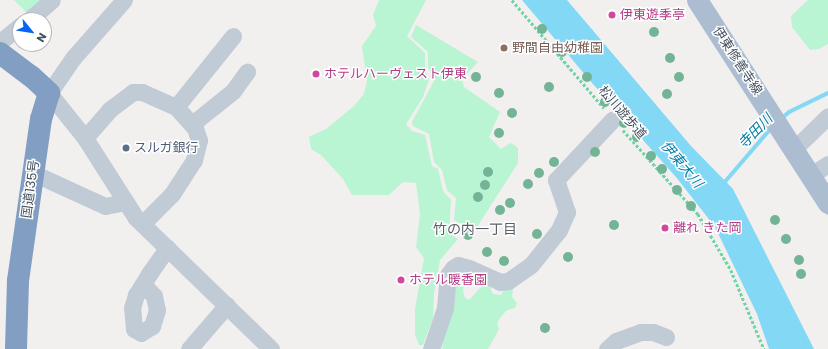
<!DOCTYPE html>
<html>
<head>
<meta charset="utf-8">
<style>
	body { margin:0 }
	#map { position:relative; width:828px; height:349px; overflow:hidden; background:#f2efef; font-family:Poppins,"Noto Sans JP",sans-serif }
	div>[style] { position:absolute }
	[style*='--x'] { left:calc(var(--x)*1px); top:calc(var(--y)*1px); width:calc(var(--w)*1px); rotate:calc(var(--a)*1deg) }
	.green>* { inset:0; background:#b9f4d3 }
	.water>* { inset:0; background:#82d8f5 }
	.stream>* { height:4px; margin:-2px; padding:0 2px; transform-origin:2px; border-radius:2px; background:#82d8f5 }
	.path>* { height:2.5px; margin-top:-1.25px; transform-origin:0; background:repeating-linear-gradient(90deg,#6ed5a7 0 3px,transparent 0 5px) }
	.minor>* { height:17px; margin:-8.5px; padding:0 8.5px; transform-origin:8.5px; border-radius:8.5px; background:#c1cbd6 }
	.major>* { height:21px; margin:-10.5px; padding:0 10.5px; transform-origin:10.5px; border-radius:10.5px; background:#acbdd1 }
	.highway>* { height:22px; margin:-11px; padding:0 11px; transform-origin:11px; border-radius:11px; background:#829fc3 }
	.trees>* { width:10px; height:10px; margin:-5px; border-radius:50%; background:#74b496 }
	.dots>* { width:11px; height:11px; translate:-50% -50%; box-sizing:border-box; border:2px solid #fff; border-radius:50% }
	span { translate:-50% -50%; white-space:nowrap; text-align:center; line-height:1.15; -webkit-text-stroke:3px #fff; paint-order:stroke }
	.hotel-label { font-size:13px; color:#b23c85 }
	.left { translate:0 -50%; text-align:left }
	.education-label { font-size:13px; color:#785e54 }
	.street-label { font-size:13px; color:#45515f }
	.service-label { font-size:13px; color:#4e5e75 }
	.water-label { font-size:14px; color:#027ca6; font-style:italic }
	.neighbourhood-label { font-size:14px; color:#5b5f65 }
	.north { position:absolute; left:12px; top:12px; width:40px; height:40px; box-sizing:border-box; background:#fff; border:1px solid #b5b9bf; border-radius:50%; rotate:120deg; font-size:11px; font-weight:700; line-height:16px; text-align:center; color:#45515f }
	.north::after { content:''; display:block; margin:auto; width:14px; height:18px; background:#0663f5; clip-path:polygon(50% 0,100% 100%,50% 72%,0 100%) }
</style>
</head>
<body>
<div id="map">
	<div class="green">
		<div style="clip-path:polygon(14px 0,46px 0,28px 14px)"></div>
		<div style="clip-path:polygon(379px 0,426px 0,407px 36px,425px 53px,425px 69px,429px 80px,423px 97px,406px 124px,412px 131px,425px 135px,432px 166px,438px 169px,443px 191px,451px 200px,449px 233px,458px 239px,440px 260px,434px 293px,433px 318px,423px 345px,419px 345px,415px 334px,415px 309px,424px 258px,416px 247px,420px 214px,416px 183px,403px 182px,389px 195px,352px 195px,343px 179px,321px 155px,311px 149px,309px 137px,326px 129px,354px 106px,364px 94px,367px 81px,362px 46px,376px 26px,373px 15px)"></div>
		<div style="clip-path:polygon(808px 0,828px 0,828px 44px,819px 49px,810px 50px,792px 27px,791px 16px)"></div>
		<div style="clip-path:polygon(416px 25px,478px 62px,462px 79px,464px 87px,500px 112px,489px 137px,501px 149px,511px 143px,518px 148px,518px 163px,477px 227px,461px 224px,454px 220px,456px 198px,447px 190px,442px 170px,434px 162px,429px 134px,413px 126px,412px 122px,435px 79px,428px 68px,428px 52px,411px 37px)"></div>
		<div style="clip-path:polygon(461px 276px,465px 279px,463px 291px,465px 298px,469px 300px,484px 284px,489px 285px,493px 294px,501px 295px,505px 288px,514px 284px,512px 297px,517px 303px,515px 308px,507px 310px,500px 318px,497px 323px,499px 329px,488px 349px,442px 349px,450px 289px,456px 277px)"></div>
	</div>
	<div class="water">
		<div style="clip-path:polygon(522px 0,567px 0,691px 146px,733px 189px,814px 349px,769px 349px,757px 314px,715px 227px,676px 177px,592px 83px)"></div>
	</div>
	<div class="stream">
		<div style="--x:781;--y:119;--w:11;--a:-41"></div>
		<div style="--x:789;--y:112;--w:43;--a:-26"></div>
		<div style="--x:723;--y:184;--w:75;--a:-49.3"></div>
	</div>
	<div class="path">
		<div style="--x:512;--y:0;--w:142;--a:49.6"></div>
		<div style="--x:623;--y:130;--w:113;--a:48.2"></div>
		<div style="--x:698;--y:214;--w:65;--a:59.5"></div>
		<div style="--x:731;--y:270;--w:86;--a:67.3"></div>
	</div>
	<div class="minor">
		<div style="--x:124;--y:0;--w:77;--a:131.3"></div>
		<div style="--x:73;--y:58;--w:42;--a:124.4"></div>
		<div style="--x:49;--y:93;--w:58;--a:51.3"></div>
		<div style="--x:85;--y:138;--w:95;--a:57.5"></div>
		<div style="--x:136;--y:218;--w:188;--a:44.1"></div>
		<div style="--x:29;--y:20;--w:30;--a:-41"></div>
		<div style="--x:0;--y:42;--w:26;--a:-39"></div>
		<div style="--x:176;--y:107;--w:91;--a:-51.2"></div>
		<div style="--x:192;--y:124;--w:53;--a:-38.8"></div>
		<div style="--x:233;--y:91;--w:24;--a:-54"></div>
		<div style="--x:85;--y:138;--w:37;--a:-49"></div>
		<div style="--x:109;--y:110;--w:30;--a:-37"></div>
		<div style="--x:133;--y:92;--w:9;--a:0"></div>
		<div style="--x:142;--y:92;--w:37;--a:24"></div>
		<div style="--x:176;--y:107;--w:28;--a:48"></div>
		<div style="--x:195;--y:128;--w:13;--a:72"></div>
		<div style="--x:199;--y:140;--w:21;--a:104"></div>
		<div style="--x:194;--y:160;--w:40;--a:122.9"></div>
		<div style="--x:172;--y:194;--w:42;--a:135"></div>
		<div style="--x:794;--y:149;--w:47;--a:-44.1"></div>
		<div style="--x:33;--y:173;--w:79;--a:24.6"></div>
		<div style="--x:105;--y:206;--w:21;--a:-11"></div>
		<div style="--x:811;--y:175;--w:20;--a:-33"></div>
		<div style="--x:143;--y:284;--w:16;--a:47"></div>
		<div style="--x:154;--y:296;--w:14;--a:78"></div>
		<div style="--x:157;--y:310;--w:17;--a:107"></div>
		<div style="--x:152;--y:326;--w:13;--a:148"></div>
		<div style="--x:141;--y:333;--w:8;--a:-150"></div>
		<div style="--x:134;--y:329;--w:21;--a:-95"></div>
		<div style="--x:132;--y:308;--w:14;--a:-73"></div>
		<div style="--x:136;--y:295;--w:25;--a:-58"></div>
		<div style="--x:149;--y:274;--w:32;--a:-55"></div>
		<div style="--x:189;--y:349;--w:58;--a:-49.2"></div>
		<div style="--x:431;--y:349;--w:43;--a:-71.1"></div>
		<div style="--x:445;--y:308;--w:33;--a:-85"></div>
		<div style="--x:448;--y:275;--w:9;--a:-54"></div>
		<div style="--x:453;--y:268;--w:6;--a:-31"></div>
		<div style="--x:458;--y:265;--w:11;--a:15"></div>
		<div style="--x:469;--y:268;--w:34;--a:24"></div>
		<div style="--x:500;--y:282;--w:8;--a:-7"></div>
		<div style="--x:508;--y:281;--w:28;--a:-35"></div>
		<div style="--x:531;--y:265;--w:45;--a:-51.3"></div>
		<div style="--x:559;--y:230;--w:20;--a:-66"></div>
		<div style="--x:567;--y:212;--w:34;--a:-109"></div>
		<div style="--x:556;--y:180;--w:83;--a:-46.9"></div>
		<div style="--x:607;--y:349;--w:12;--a:-42"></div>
		<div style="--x:616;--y:341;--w:27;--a:-20"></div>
		<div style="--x:641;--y:332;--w:12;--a:0"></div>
		<div style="--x:653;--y:332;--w:14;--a:21"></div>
	</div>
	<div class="major">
		<div style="--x:697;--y:0;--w:242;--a:57.2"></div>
	</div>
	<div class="highway">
		<div style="--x:0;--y:53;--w:39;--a:37"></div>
		<div style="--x:31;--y:76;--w:25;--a:43"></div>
		<div style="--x:49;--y:93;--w:27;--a:107"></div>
		<div style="--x:41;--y:119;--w:164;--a:98.1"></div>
		<div style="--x:18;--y:281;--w:68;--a:91.7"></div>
	</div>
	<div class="trees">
		<div style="left:542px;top:29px"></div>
		<div style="left:654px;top:32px"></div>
		<div style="left:562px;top:52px"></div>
		<div style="left:670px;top:58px"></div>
		<div style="left:476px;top:77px"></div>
		<div style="left:587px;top:77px"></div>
		<div style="left:679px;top:77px"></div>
		<div style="left:549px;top:87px"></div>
		<div style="left:499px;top:93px"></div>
		<div style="left:667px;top:94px"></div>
		<div style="left:605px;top:102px"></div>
		<div style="left:512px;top:113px"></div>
		<div style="left:624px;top:123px"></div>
		<div style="left:499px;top:133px"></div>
		<div style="left:637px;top:137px"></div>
		<div style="left:595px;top:152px"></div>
		<div style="left:651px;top:156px"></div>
		<div style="left:554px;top:162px"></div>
		<div style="left:662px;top:169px"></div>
		<div style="left:488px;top:172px"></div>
		<div style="left:539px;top:173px"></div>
		<div style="left:528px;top:184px"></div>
		<div style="left:485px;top:185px"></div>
		<div style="left:677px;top:190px"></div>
		<div style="left:478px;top:197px"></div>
		<div style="left:510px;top:203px"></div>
		<div style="left:691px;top:206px"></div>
		<div style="left:500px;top:210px"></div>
		<div style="left:775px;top:220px"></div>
		<div style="left:614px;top:225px"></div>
		<div style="left:537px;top:234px"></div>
		<div style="left:468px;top:235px"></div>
		<div style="left:786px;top:239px"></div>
		<div style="left:487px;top:252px"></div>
		<div style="left:568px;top:257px"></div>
		<div style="left:799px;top:260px"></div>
		<div style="left:504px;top:261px"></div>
		<div style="left:801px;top:274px"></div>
		<div style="left:545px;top:328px"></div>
	</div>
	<div class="dots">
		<div style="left:612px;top:15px;background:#d1479c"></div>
		<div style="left:504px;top:48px;background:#8d6e63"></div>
		<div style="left:316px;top:74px;background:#d1479c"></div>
		<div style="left:126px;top:148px;background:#5c6f8a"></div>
		<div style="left:665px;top:228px;background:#d1479c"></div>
		<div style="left:401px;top:280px;background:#d1479c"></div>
	</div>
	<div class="hotel-label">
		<span class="left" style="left:620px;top:15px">伊東遊季亭</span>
		<span class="left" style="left:324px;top:74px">ホテルハーヴェスト伊東</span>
		<span class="left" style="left:673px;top:228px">離れ きた岡</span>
		<span class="left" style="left:409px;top:280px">ホテル暖香園</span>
	</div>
	<div class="education-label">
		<span class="left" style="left:512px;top:48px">野間自由幼稚園</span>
	</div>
	<div class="street-label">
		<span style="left:737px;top:61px;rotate:57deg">伊東修善寺線</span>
		<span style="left:622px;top:113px;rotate:49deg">松川遊歩道</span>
		<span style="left:31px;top:189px;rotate:-82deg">国道135号</span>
	</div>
	<div class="service-label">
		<span class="left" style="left:134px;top:148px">スルガ銀行</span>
	</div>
	<div class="water-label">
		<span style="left:755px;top:131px;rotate:-46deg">寺田川</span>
		<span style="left:682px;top:164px;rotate:50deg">伊東大川</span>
	</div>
	<div class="neighbourhood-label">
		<span style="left:475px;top:229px">竹の内一丁目</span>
	</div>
	<div class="north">N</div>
</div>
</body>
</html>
